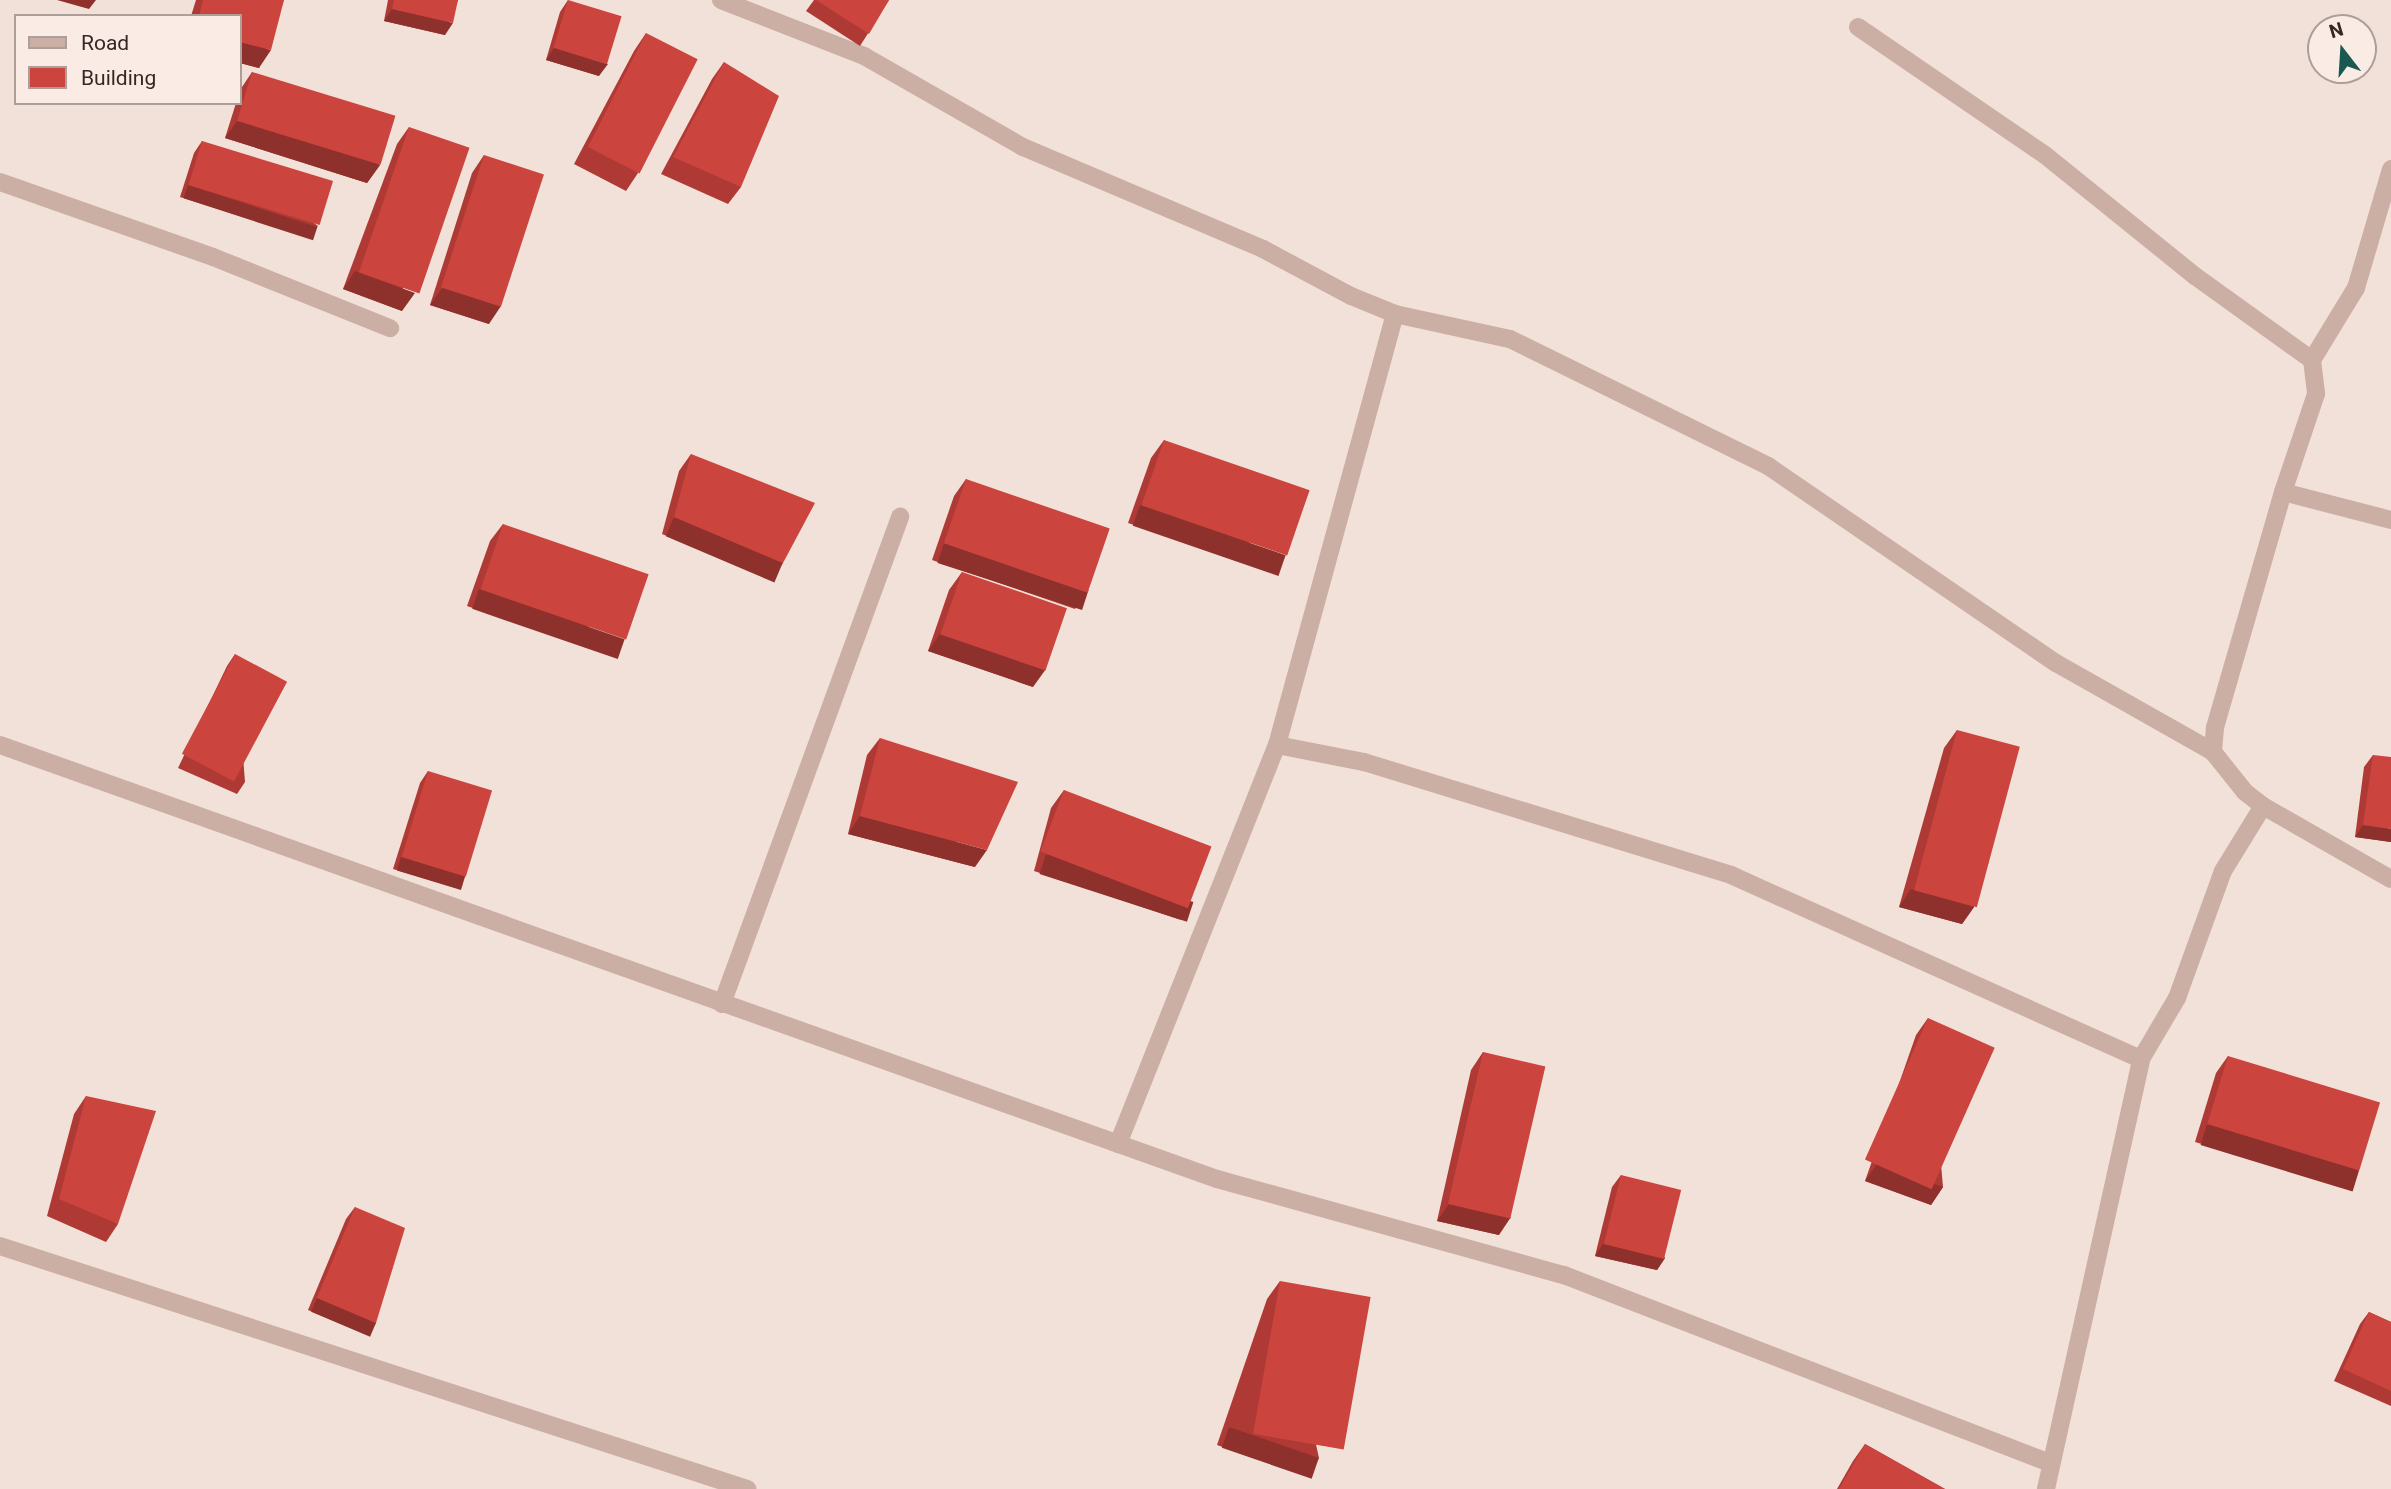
<!DOCTYPE html>
<html>
<head>
<meta charset="utf-8">
<style>
	body { margin:0 }
	#map { position:relative; width:2391px; height:1489px; overflow:hidden; background:#f2e1d9; font-family:Roboto,sans-serif }
	div>[style] { position:absolute }
	[style*='--x'] { left:calc(var(--x)*1px); top:calc(var(--y)*1px); width:calc(var(--w)*1px); rotate:calc(var(--a)*1deg) }
	.street>* { height:18px; margin:-9px; padding:0 9px; transform-origin:9px; border-radius:9px; background:#cbaea4 }
	.wall>* { inset:0; background:#af3a35 }
	.shaded-wall>* { inset:0; background:#8e302b; transform-origin:0 0 }
	.building>* { inset:0; background:#cb443e; transform-origin:0 0 }
	span { translate:-50% -50%; white-space:nowrap; text-align:center; line-height:1.15; -webkit-text-stroke:7px #faece5; paint-order:stroke }
	.legend { position:absolute; left:14px; top:14px; width:228px; height:91px; box-sizing:border-box; background:#faece5; border:2px solid #ac9e99; margin:0; padding:9px 12px; list-style:none; font-size:21px; color:#362826 }
	.legend li { display:flex; align-items:center; gap:14px; height:35px }
	.legend b { width:35px; border:2px solid #ac9e99 }
	.north { position:absolute; left:2307px; top:14px; width:70px; height:70px; box-sizing:border-box; background:#faece5; border:2px solid #ac9e99; border-radius:50%; rotate:343deg; font-size:19px; font-weight:700; line-height:28px; text-align:center; color:#362826 }
	.north::after { content:''; display:block; margin:auto; width:24px; height:32px; background:#1a5950; clip-path:polygon(50% 0,100% 100%,50% 72%,0 100%) }
</style>
</head>
<body>
<div id="map">
	<div class="street">
		<div style="--x:721;--y:0;--w:154;--a:21.4"></div>
		<div style="--x:864;--y:56;--w:183;--a:29.8"></div>
		<div style="--x:1023;--y:147;--w:261;--a:23"></div>
		<div style="--x:1263;--y:249;--w:100;--a:28.1"></div>
		<div style="--x:1351;--y:296;--w:48;--a:22.2"></div>
		<div style="--x:1395;--y:314;--w:118;--a:12.3"></div>
		<div style="--x:1510;--y:339;--w:288;--a:26.2"></div>
		<div style="--x:1768;--y:466;--w:349;--a:34.4"></div>
		<div style="--x:2056;--y:663;--w:180;--a:29.5"></div>
		<div style="--x:1858;--y:27;--w:227;--a:34.4"></div>
		<div style="--x:2045;--y:155;--w:193;--a:38.9"></div>
		<div style="--x:2195;--y:276;--w:144;--a:35.7"></div>
		<div style="--x:2312;--y:360;--w:34;--a:83"></div>
		<div style="--x:2316;--y:394;--w:103;--a:108.6"></div>
		<div style="--x:2283;--y:492;--w:246;--a:106.1"></div>
		<div style="--x:2215;--y:728;--w:24;--a:95"></div>
		<div style="--x:2213;--y:752;--w:51;--a:51.3"></div>
		<div style="--x:2245;--y:792;--w:23;--a:38"></div>
		<div style="--x:0;--y:182;--w:226;--a:19.4"></div>
		<div style="--x:213;--y:257;--w:191;--a:21.9"></div>
		<div style="--x:2312;--y:360;--w:84;--a:-58.6"></div>
		<div style="--x:2356;--y:288;--w:124;--a:-73.6"></div>
		<div style="--x:2283;--y:492;--w:112;--a:14.5"></div>
		<div style="--x:0;--y:745;--w:1292;--a:19.63"></div>
		<div style="--x:1217;--y:1179;--w:360;--a:15.5"></div>
		<div style="--x:1564;--y:1275;--w:521;--a:21.15"></div>
		<div style="--x:1277;--y:745;--w:89;--a:11.1"></div>
		<div style="--x:1364;--y:762;--w:384;--a:17.1"></div>
		<div style="--x:1731;--y:875;--w:449;--a:24.2"></div>
		<div style="--x:722;--y:1004;--w:519;--a:-69.92"></div>
		<div style="--x:1118;--y:1144;--w:430;--a:-68.3"></div>
		<div style="--x:1277;--y:745;--w:447;--a:-74.7"></div>
		<div style="--x:0;--y:1246;--w:786;--a:18.02"></div>
		<div style="--x:2046;--y:1489;--w:440;--a:-77.5"></div>
		<div style="--x:2141;--y:1059;--w:71;--a:-59.5"></div>
		<div style="--x:2177;--y:998;--w:135;--a:-70.1"></div>
		<div style="--x:2223;--y:871;--w:76;--a:-58.4"></div>
		<div style="--x:2263;--y:806;--w:147;--a:29.7"></div>
	</div>
	<div class="wall">
		<div style="clip-path:polygon(196px 0,284px 0,259px 68px,240px 63px,240px 16px,191px 16px)"></div>
		<div style="clip-path:polygon(388px 0,458px 0,445px 35px,384px 21px)"></div>
		<div style="clip-path:polygon(568px 0,599px 76px,546px 60px,560px 12px)"></div>
		<div style="clip-path:polygon(814px 0,889px 0,860px 46px,806px 11px)"></div>
		<div style="clip-path:polygon(646px 33px,638px 173px,626px 191px,574px 164px,634px 51px)"></div>
		<div style="clip-path:polygon(724px 62px,741px 187px,728px 204px,661px 174px,712px 79px)"></div>
		<div style="clip-path:polygon(252px 72px,380px 165px,367px 183px,225px 138px,236px 103px,240px 103px,240px 90px)"></div>
		<div style="clip-path:polygon(409px 127px,402px 311px,343px 289px,397px 144px)"></div>
		<div style="clip-path:polygon(202px 141px,318px 226px,310px 238px,180px 197px,194px 153px)"></div>
		<div style="clip-path:polygon(484px 155px,489px 324px,430px 305px,472px 173px)"></div>
		<div style="clip-path:polygon(1164px 440px,1274px 572px,1128px 523px,1151px 458px)"></div>
		<div style="clip-path:polygon(691px 454px,783px 563px,771px 580px,662px 534px,679px 471px)"></div>
		<div style="clip-path:polygon(966px 479px,1088px 591px,1075px 609px,932px 560px,954px 496px)"></div>
		<div style="clip-path:polygon(503px 524px,613px 656px,467px 606px,490px 541px)"></div>
		<div style="clip-path:polygon(962px 572px,1033px 687px,928px 651px,949px 590px)"></div>
		<div style="clip-path:polygon(235px 654px,245px 782px,237px 794px,178px 768px,227px 666px)"></div>
		<div style="clip-path:polygon(1957px 730px,1974px 907px,1962px 924px,1899px 907px,1944px 748px)"></div>
		<div style="clip-path:polygon(880px 738px,975px 867px,848px 834px,867px 755px)"></div>
		<div style="clip-path:polygon(2373px 755px,2391px 842px,2355px 837px,2364px 767px)"></div>
		<div style="clip-path:polygon(428px 771px,465px 876px,457px 888px,393px 869px,420px 783px)"></div>
		<div style="clip-path:polygon(1064px 790px,1181px 920px,1034px 871px,1051px 808px)"></div>
		<div style="clip-path:polygon(1928px 1018px,1943px 1187px,1931px 1205px,1865px 1181px,1916px 1035px)"></div>
		<div style="clip-path:polygon(1483px 1052px,1499px 1235px,1437px 1221px,1471px 1070px)"></div>
		<div style="clip-path:polygon(2228px 1056px,2359px 1170px,2347px 1187px,2195px 1142px,2216px 1073px)"></div>
		<div style="clip-path:polygon(86px 1096px,118px 1224px,106px 1242px,47px 1216px,74px 1114px)"></div>
		<div style="clip-path:polygon(1621px 1175px,1665px 1258px,1657px 1270px,1595px 1256px,1612px 1187px)"></div>
		<div style="clip-path:polygon(355px 1207px,376px 1323px,368px 1335px,308px 1310px,346px 1219px)"></div>
		<div style="clip-path:polygon(1280px 1281px,1319px 1458px,1306px 1476px,1217px 1445px,1267px 1299px)"></div>
		<div style="clip-path:polygon(2369px 1312px,2391px 1322px,2391px 1406px,2334px 1381px,2360px 1324px)"></div>
		<div style="clip-path:polygon(1865px 1444px,1945px 1489px,1837px 1489px,1853px 1461px)"></div>
	</div>
	<div class="shaded-wall">
		<div style="clip-path:polygon(57px 0,96px 0,89px 9px)"></div>
		<div style="clip-path:polygon(392px 9px,453px 23px,445px 35px,384px 21px)"></div>
		<div style="clip-path:polygon(240px 42px,271px 50px,259px 68px,240px 63px)"></div>
		<div style="clip-path:polygon(554px 48px,608px 64px,599px 76px,546px 60px)"></div>
		<div style="clip-path:polygon(237px 121px,380px 165px,367px 183px,225px 138px)"></div>
		<div style="left:188px;top:185px;width:136px;height:14px;rotate:18deg"></div>
		<div style="clip-path:polygon(355px 271px,415px 293px,402px 311px,343px 289px)"></div>
		<div style="clip-path:polygon(442px 288px,501px 306px,489px 324px,430px 305px)"></div>
		<div style="left:1140px;top:505px;width:154px;height:22px;rotate:19deg"></div>
		<div style="left:674px;top:517px;width:118px;height:21px;rotate:23deg"></div>
		<div style="left:944px;top:543px;width:152px;height:21px;rotate:18deg"></div>
		<div style="left:479px;top:589px;width:154px;height:21px;rotate:19deg"></div>
		<div style="clip-path:polygon(940px 634px,1046px 669px,1033px 687px,928px 651px)"></div>
		<div style="clip-path:polygon(860px 816px,987px 850px,975px 867px,848px 834px)"></div>
		<div style="clip-path:polygon(2363px 825px,2391px 829px,2391px 842px,2355px 837px)"></div>
		<div style="left:1046px;top:854px;width:155px;height:21px;rotate:18deg"></div>
		<div style="left:401px;top:857px;width:67px;height:14px;rotate:17deg"></div>
		<div style="clip-path:polygon(1911px 889px,1974px 907px,1962px 924px,1899px 907px)"></div>
		<div style="left:2207px;top:1124px;width:159px;height:22px;rotate:17deg"></div>
		<div style="clip-path:polygon(1877px 1164px,1943px 1187px,1931px 1205px,1865px 1181px)"></div>
		<div style="clip-path:polygon(1449px 1204px,1511px 1217px,1499px 1235px,1437px 1221px)"></div>
		<div style="clip-path:polygon(1603px 1244px,1665px 1258px,1657px 1270px,1595px 1256px)"></div>
		<div style="left:317px;top:1298px;width:64px;height:15px;rotate:23deg"></div>
		<div style="left:1229px;top:1427px;width:95px;height:22px;rotate:19deg"></div>
	</div>
	<div class="building">
		<div style="clip-path:polygon(203px 0,284px 0,271px 50px,240px 42px,240px 16px,199px 16px)"></div>
		<div style="clip-path:polygon(394px 0,458px 0,453px 23px,392px 9px)"></div>
		<div style="left:568px;top:0;width:56px;height:50px;rotate:17deg"></div>
		<div style="clip-path:polygon(816px 0,889px 0,869px 34px)"></div>
		<div style="left:646px;top:33px;width:58px;height:128px;rotate:27deg"></div>
		<div style="clip-path:polygon(724px 62px,779px 96px,741px 187px,673px 157px)"></div>
		<div style="left:252px;top:72px;width:150px;height:51px;rotate:17deg"></div>
		<div style="left:409px;top:127px;width:64px;height:154px;rotate:19deg"></div>
		<div style="left:202px;top:141px;width:137px;height:46px;rotate:17deg"></div>
		<div style="left:484px;top:155px;width:63px;height:139px;rotate:18deg"></div>
		<div style="left:1164px;top:440px;width:154px;height:69px;rotate:19deg"></div>
		<div style="clip-path:polygon(691px 454px,815px 503px,783px 563px,674px 517px)"></div>
		<div style="left:966px;top:479px;width:152px;height:68px;rotate:19deg"></div>
		<div style="left:503px;top:524px;width:154px;height:69px;rotate:19deg"></div>
		<div style="left:962px;top:572px;width:111px;height:66px;rotate:19deg"></div>
		<div style="left:235px;top:654px;width:59px;height:113px;rotate:28deg"></div>
		<div style="left:1957px;top:730px;width:65px;height:166px;rotate:15deg"></div>
		<div style="clip-path:polygon(880px 738px,1018px 782px,987px 850px,860px 816px)"></div>
		<div style="clip-path:polygon(2373px 755px,2391px 757px,2391px 829px,2363px 825px)"></div>
		<div style="left:428px;top:771px;width:67px;height:90px;rotate:17deg"></div>
		<div style="left:1064px;top:790px;width:158px;height:66px;rotate:21deg"></div>
		<div style="left:1928px;top:1018px;width:73px;height:155px;rotate:24deg"></div>
		<div style="left:1483px;top:1052px;width:64px;height:156px;rotate:13deg"></div>
		<div style="left:2228px;top:1056px;width:159px;height:71px;rotate:17deg"></div>
		<div style="clip-path:polygon(86px 1096px,156px 1111px,118px 1224px,59px 1199px)"></div>
		<div style="left:1621px;top:1175px;width:62px;height:71px;rotate:14deg"></div>
		<div style="clip-path:polygon(355px 1207px,405px 1228px,376px 1323px,317px 1298px)"></div>
		<div style="left:1280px;top:1281px;width:92px;height:155px;rotate:10deg"></div>
		<div style="clip-path:polygon(2369px 1312px,2391px 1322px,2391px 1391px,2343px 1369px)"></div>
		<div style="clip-path:polygon(1865px 1444px,1945px 1489px,1839px 1489px)"></div>
	</div>
	<ul class="legend">
	<li><b style="height:9px;background:#cbaea4"></b>Road</li>
	<li><b style="height:19px;background:#cb443e"></b>Building</li>
	</ul>
	<div class="north">N</div>
</div>
</body>
</html>
